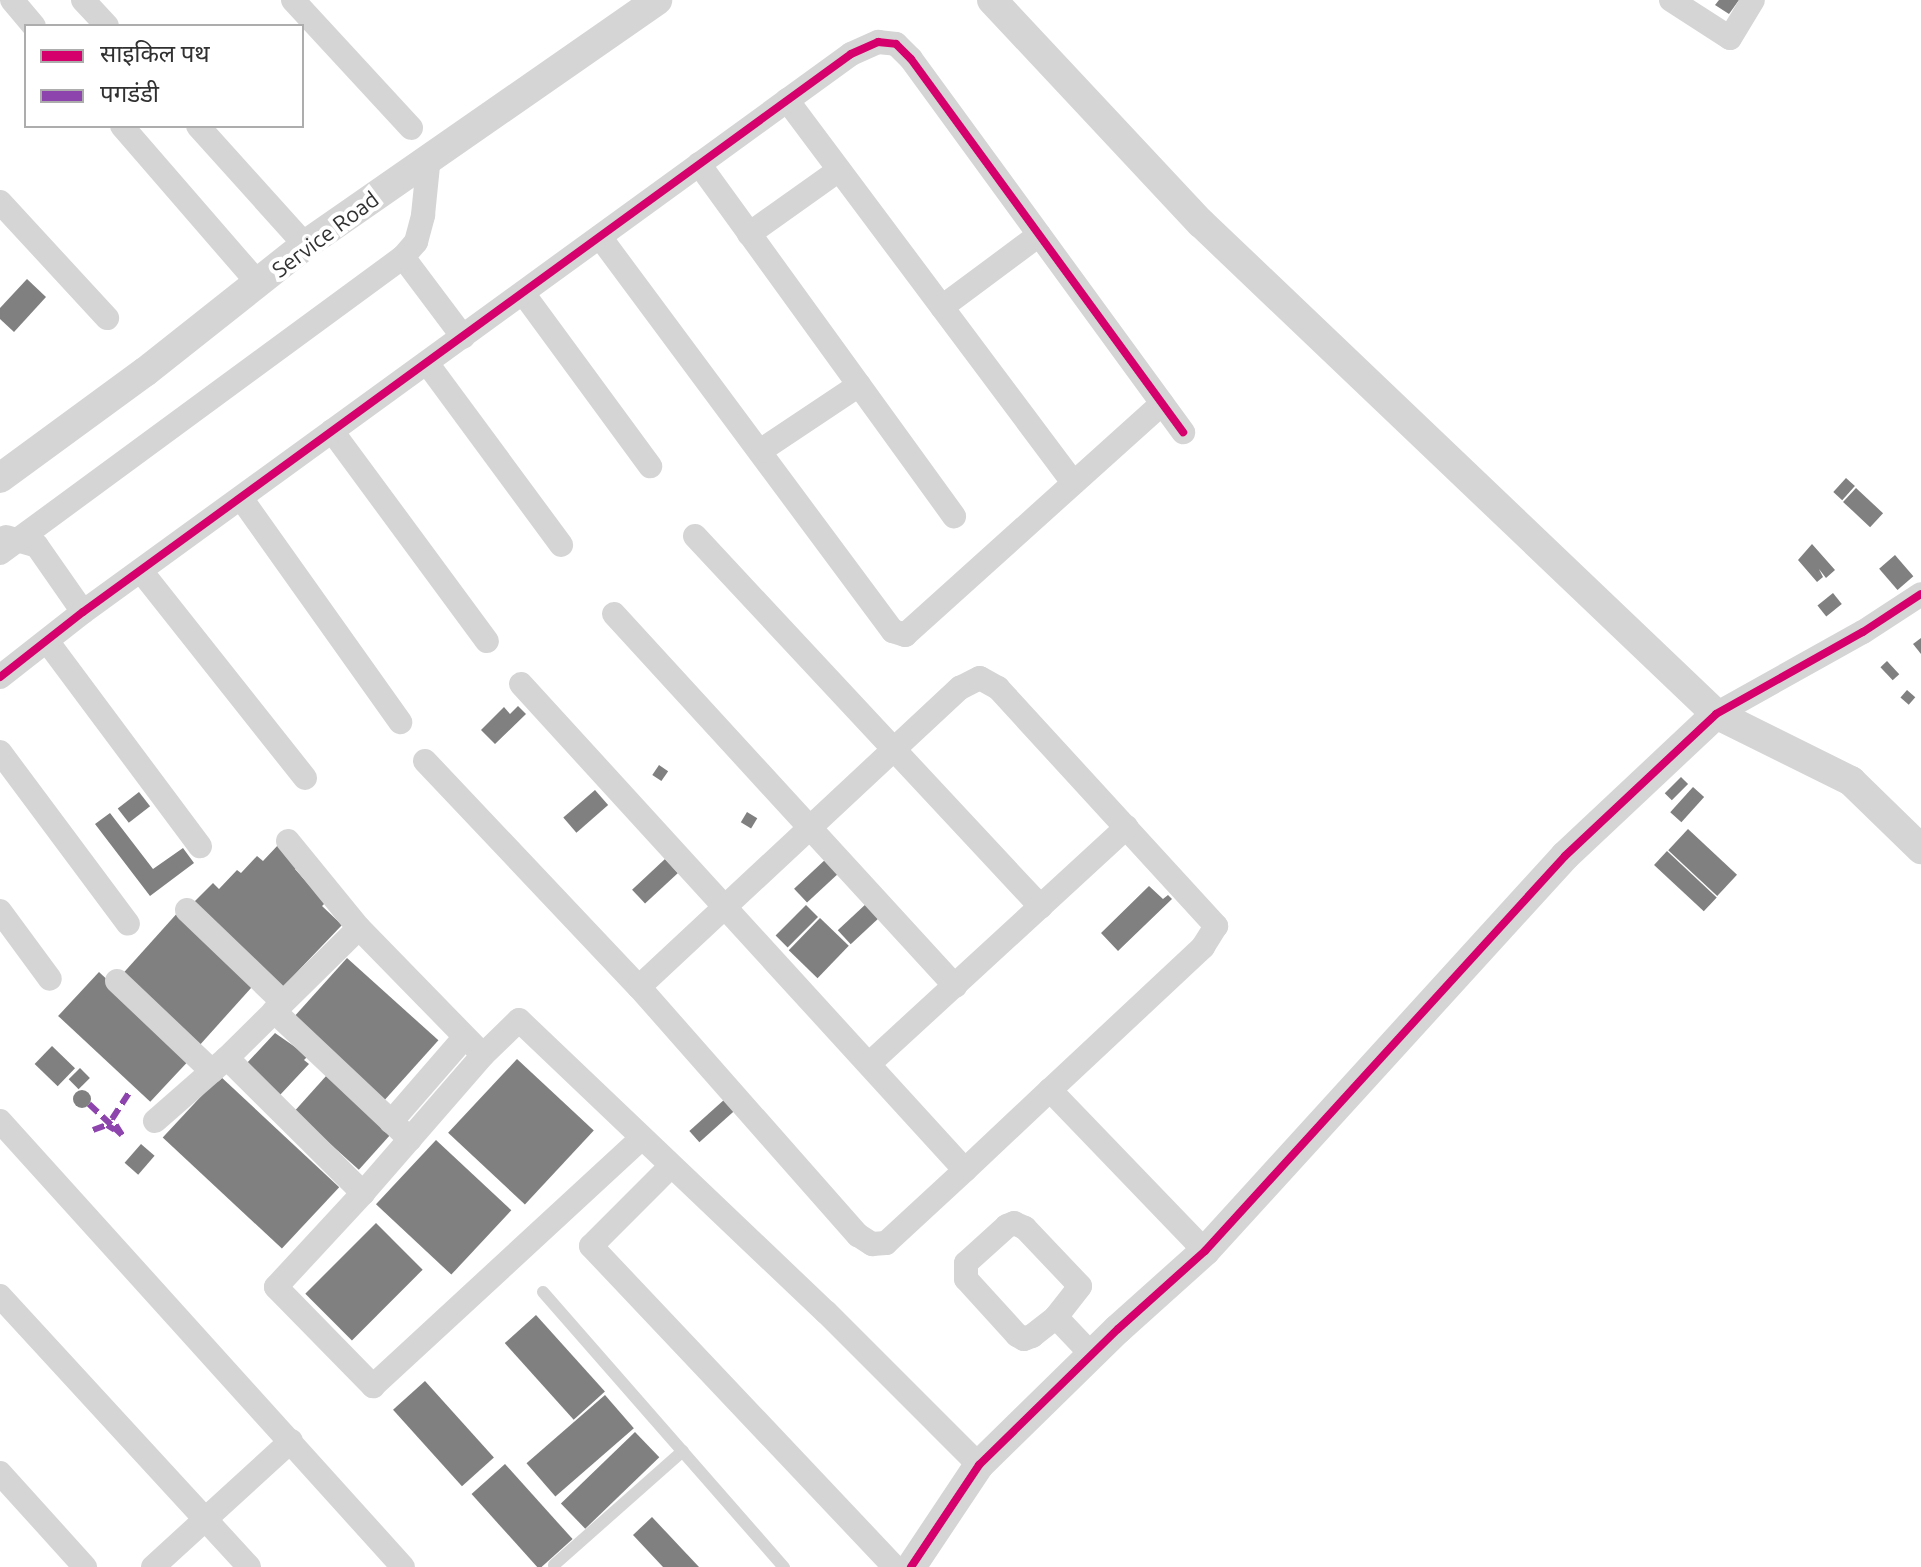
<!DOCTYPE html>
<html>
<head>
<meta charset="utf-8">
<style>
	body { margin:0 }
	#map { position:relative; width:1921px; height:1567px; overflow:hidden; background:#fff; font-family:Ubuntu,"Noto Sans Devanagari",sans-serif }
	div>[style] { position:absolute }
	[style*='--x'] { left:calc(var(--x)*1px); top:calc(var(--y)*1px); width:calc(var(--w)*1px); rotate:calc(var(--a)*1deg) }
	.building>* { inset:0; background:#808080; transform-origin:0 0 }
	.round { border-radius:50% }
	.service>* { height:12px; margin:-6px; padding:0 6px; transform-origin:6px; border-radius:6px; background:#d5d5d5 }
	.minor>* { height:24px; margin:-12px; padding:0 12px; transform-origin:12px; border-radius:12px; background:#d5d5d5 }
	.tertiary>* { height:30px; margin:-15px; padding:0 15px; transform-origin:15px; border-radius:15px; background:#d5d5d5 }
	.quiet>* { height:6px; margin-top:-3px; transform-origin:0; background:repeating-linear-gradient(90deg,#8e44ad 0 12px,transparent 0 18px) }
	.cycleway>* { height:8px; margin:-4px; padding:0 4px; transform-origin:4px; border-radius:4px; background:#d6006c }
	span { translate:-50% -50%; white-space:nowrap; text-align:center; line-height:1.15; -webkit-text-stroke:8px #fff; paint-order:stroke }
	.street-label { font-size:22px; color:#313131 }
	.legend { position:absolute; left:24px; top:24px; width:280px; height:104px; box-sizing:border-box; background:#fff; border:2px solid #adadad; margin:0; padding:10px 14px; list-style:none; font-size:24px; color:#313131 }
	.legend li { display:flex; align-items:center; gap:16px; height:40px }
	.legend b { width:40px; border:2px solid #adadad }
</style>
</head>
<body>
<div id="map">
	<div class="building">
		<div style="clip-path:polygon(1719px 0,1739px 0,1729px 14px,1715px 5px)"></div>
		<div style="clip-path:polygon(27px 279px,46px 297px,14px 332px,0 319px,0 308px)"></div>
		<div style="left:1846px;top:478px;width:12px;height:19px;rotate:42deg"></div>
		<div style="left:1856px;top:488px;width:37px;height:19px;rotate:43deg"></div>
		<div style="clip-path:polygon(1812px 544px,1835px 570px,1826px 578px,1819px 569px,1823px 577px,1817px 582px,1798px 560px)"></div>
		<div style="left:1895px;top:555px;width:28px;height:21px;rotate:49deg"></div>
		<div style="left:1833px;top:593px;width:14px;height:20px;rotate:51deg"></div>
		<div style="clip-path:polygon(1921px 638px,1921px 654px,1913px 644px)"></div>
		<div style="left:1887px;top:661px;width:18px;height:9px;rotate:47deg"></div>
		<div style="left:1907px;top:690px;width:11px;height:10px;rotate:41deg"></div>
		<div style="clip-path:polygon(518px 706px,526px 714px,495px 744px,481px 730px,504px 707px,510px 714px)"></div>
		<div style="left:659px;top:765px;width:11px;height:12px;rotate:34deg"></div>
		<div style="left:1681px;top:777px;width:10px;height:23px;rotate:45deg"></div>
		<div style="left:1693px;top:787px;width:15px;height:34px;rotate:42deg"></div>
		<div style="left:595px;top:790px;width:20px;height:42px;rotate:49deg"></div>
		<div style="left:139px;top:792px;width:18px;height:27px;rotate:52deg"></div>
		<div style="left:747px;top:812px;width:12px;height:12px;rotate:31deg"></div>
		<div style="clip-path:polygon(110px 813px,153px 869px,183px 848px,194px 863px,150px 896px,95px 824px)"></div>
		<div style="left:1688px;top:829px;width:67px;height:29px;rotate:43deg"></div>
		<div style="clip-path:polygon(279px 844px,300px 864px,295px 869px,325px 903px,322px 906px,342px 925px,278px 992px,190px 906px,213px 883px,219px 889px,237px 870px,241px 873px,257px 856px,263px 861px)"></div>
		<div style="left:1667px;top:851px;width:68px;height:19px;rotate:43deg"></div>
		<div style="left:827px;top:858px;width:19px;height:45px;rotate:47deg"></div>
		<div style="left:665px;top:859px;width:19px;height:45px;rotate:47deg"></div>
		<div style="clip-path:polygon(1149px 886px,1163px 899px,1168px 895px,1172px 899px,1118px 951px,1101px 933px)"></div>
		<div style="left:867px;top:903px;width:19px;height:40px;rotate:47deg"></div>
		<div style="left:806px;top:905px;width:17px;height:43px;rotate:45deg"></div>
		<div style="left:180px;top:910px;width:105px;height:89px;rotate:42deg"></div>
		<div style="left:820px;top:918px;width:40px;height:45px;rotate:44deg"></div>
		<div style="left:347px;top:958px;width:123px;height:82px;rotate:42deg"></div>
		<div style="left:99px;top:972px;width:126px;height:60px;rotate:43deg"></div>
		<div style="clip-path:polygon(275px 1033px,308px 1056px,304px 1060px,309px 1064px,280px 1095px,246px 1064px)"></div>
		<div style="left:52px;top:1046px;width:32px;height:25px;rotate:44deg"></div>
		<div style="left:517px;top:1059px;width:105px;height:101px;rotate:43deg"></div>
		<div style="left:80px;top:1068px;width:14px;height:16px;rotate:45deg"></div>
		<div style="left:327px;top:1075px;width:87px;height:49px;rotate:42deg"></div>
		<div style="left:220px;top:1076px;width:163px;height:84px;rotate:43deg"></div>
		<div class="round" style="left:73px;top:1090px;width:18px;height:18px"></div>
		<div style="left:725px;top:1099px;width:15px;height:48px;rotate:48deg"></div>
		<div style="left:436px;top:1140px;width:103px;height:88px;rotate:43deg"></div>
		<div style="left:141px;top:1144px;width:18px;height:25px;rotate:41deg"></div>
		<div style="left:376px;top:1223px;width:66px;height:100px;rotate:45deg"></div>
		<div style="left:536px;top:1315px;width:103px;height:42px;rotate:48deg"></div>
		<div style="left:425px;top:1381px;width:103px;height:43px;rotate:48deg"></div>
		<div style="left:605px;top:1395px;width:44px;height:104px;rotate:49deg"></div>
		<div style="left:635px;top:1432px;width:35px;height:103px;rotate:46deg"></div>
		<div style="left:505px;top:1464px;width:101px;height:45px;rotate:48deg"></div>
		<div style="clip-path:polygon(652px 1517px,699px 1567px,663px 1567px,633px 1535px)"></div>
	</div>
	<div class="service">
		<div style="--x:543;--y:1292;--w:366;--a:48.8"></div>
		<div style="--x:554;--y:1565;--w:172;--a:-41.5"></div>
	</div>
	<div class="minor">
		<div style="--x:12;--y:0;--w:34;--a:50"></div>
		<div style="--x:83;--y:0;--w:35;--a:47"></div>
		<div style="--x:293;--y:0;--w:174;--a:47.3"></div>
		<div style="--x:1671;--y:0;--w:70;--a:32.8"></div>
		<div style="--x:1730;--y:38;--w:44;--a:-58.8"></div>
		<div style="--x:787;--y:100;--w:478;--a:53.2"></div>
		<div style="--x:122;--y:126;--w:209;--a:49.1"></div>
		<div style="--x:198;--y:126;--w:160;--a:48"></div>
		<div style="--x:699;--y:164;--w:435;--a:54.1"></div>
		<div style="--x:0;--y:202;--w:158;--a:47.3"></div>
		<div style="--x:749;--y:234;--w:110;--a:-35.4"></div>
		<div style="--x:600;--y:237;--w:491;--a:53.4"></div>
		<div style="--x:893;--y:631;--w:13;--a:18"></div>
		<div style="--x:905;--y:635;--w:346;--a:-42"></div>
		<div style="--x:403;--y:257;--w:100;--a:53.1"></div>
		<div style="--x:523;--y:293;--w:215;--a:53.7"></div>
		<div style="--x:942;--y:307;--w:121;--a:-36.6"></div>
		<div style="--x:427;--y:363;--w:226;--a:53.6"></div>
		<div style="--x:332;--y:431;--w:261;--a:53.6"></div>
		<div style="--x:760;--y:451;--w:119;--a:-33.7"></div>
		<div style="--x:241;--y:498;--w:275;--a:54.6"></div>
		<div style="--x:695;--y:536;--w:507;--a:47"></div>
		<div style="--x:6;--y:537;--w:32;--a:16"></div>
		<div style="--x:37;--y:546;--w:80;--a:55.1"></div>
		<div style="--x:0;--y:553;--w:500;--a:-36.3"></div>
		<div style="--x:403;--y:257;--w:20;--a:-49"></div>
		<div style="--x:416;--y:242;--w:28;--a:-75"></div>
		<div style="--x:423;--y:215;--w:59;--a:-84.2"></div>
		<div style="--x:141;--y:571;--w:264;--a:51.6"></div>
		<div style="--x:614;--y:614;--w:505;--a:47.49"></div>
		<div style="--x:47;--y:641;--w:256;--a:53.3"></div>
		<div style="--x:0;--y:677;--w:105;--a:-38.1"></div>
		<div style="--x:83;--y:612;--w:949;--a:-36"></div>
		<div style="--x:851;--y:54;--w:30;--a:-24"></div>
		<div style="--x:878;--y:42;--w:18;--a:6"></div>
		<div style="--x:896;--y:44;--w:21;--a:45"></div>
		<div style="--x:911;--y:59;--w:462;--a:53.9"></div>
		<div style="--x:521;--y:684;--w:658;--a:47.59"></div>
		<div style="--x:965;--y:1170;--w:117;--a:-43.3"></div>
		<div style="--x:1050;--y:1090;--w:223;--a:46.1"></div>
		<div style="--x:1716;--y:714;--w:168;--a:-29.2"></div>
		<div style="--x:1863;--y:632;--w:69;--a:-33.2"></div>
		<div style="--x:0;--y:752;--w:214;--a:53.3"></div>
		<div style="--x:425;--y:761;--w:311;--a:46.6"></div>
		<div style="--x:639;--y:987;--w:331;--a:48.6"></div>
		<div style="--x:858;--y:1235;--w:17;--a:33"></div>
		<div style="--x:872;--y:1244;--w:14;--a:-4"></div>
		<div style="--x:886;--y:1243;--w:108;--a:-42.7"></div>
		<div style="--x:288;--y:841;--w:112;--a:50.8"></div>
		<div style="--x:187;--y:910;--w:133;--a:43.8"></div>
		<div style="--x:0;--y:911;--w:84;--a:53.7"></div>
		<div style="--x:117;--y:981;--w:131;--a:43.5"></div>
		<div style="--x:639;--y:987;--w:439;--a:-43"></div>
		<div style="--x:960;--y:688;--w:22;--a:-27"></div>
		<div style="--x:980;--y:678;--w:21;--a:29"></div>
		<div style="--x:998;--y:688;--w:323;--a:47.5"></div>
		<div style="--x:1216;--y:926;--w:25;--a:122"></div>
		<div style="--x:1203;--y:947;--w:209;--a:136.9"></div>
		<div style="--x:274;--y:1011;--w:187;--a:43.3"></div>
		<div style="--x:227;--y:1058;--w:192;--a:44.8"></div>
		<div style="--x:363;--y:1193;--w:183;--a:-49"></div>
		<div style="--x:869;--y:1064;--w:350;--a:-42.6"></div>
		<div style="--x:0;--y:1121;--w:601;--a:47.9"></div>
		<div style="--x:155;--y:1121;--w:96;--a:-41.2"></div>
		<div style="--x:227;--y:1058;--w:185;--a:-44.6"></div>
		<div style="--x:359;--y:928;--w:177;--a:45.7"></div>
		<div style="--x:483;--y:1055;--w:50;--a:-44.2"></div>
		<div style="--x:519;--y:1020;--w:424;--a:43.6"></div>
		<div style="--x:826;--y:1312;--w:216;--a:45"></div>
		<div style="--x:391;--y:1122;--w:111;--a:-49"></div>
		<div style="--x:671;--y:1166;--w:113;--a:135"></div>
		<div style="--x:591;--y:1246;--w:442;--a:46.6"></div>
		<div style="--x:363;--y:1193;--w:128;--a:132.8"></div>
		<div style="--x:276;--y:1287;--w:139;--a:45.6"></div>
		<div style="--x:373;--y:1386;--w:366;--a:-42.7"></div>
		<div style="--x:0;--y:1296;--w:368;--a:47.4"></div>
		<div style="--x:1056;--y:1317;--w:39;--a:-52"></div>
		<div style="--x:1080;--y:1286;--w:80;--a:-133.5"></div>
		<div style="--x:1025;--y:1228;--w:12;--a:-156"></div>
		<div style="--x:1014;--y:1223;--w:8;--a:157"></div>
		<div style="--x:1007;--y:1226;--w:55;--a:137.9"></div>
		<div style="--x:966;--y:1263;--w:16;--a:90"></div>
		<div style="--x:966;--y:1279;--w:76;--a:47.7"></div>
		<div style="--x:1017;--y:1335;--w:8;--a:30"></div>
		<div style="--x:1024;--y:1339;--w:9;--a:-21"></div>
		<div style="--x:1032;--y:1336;--w:31;--a:-38"></div>
		<div style="--x:1056;--y:1317;--w:52;--a:46.5"></div>
		<div style="--x:0;--y:1473;--w:127;--a:47.9"></div>
		<div style="--x:153;--y:1567;--w:187;--a:-42.4"></div>
	</div>
	<div class="tertiary">
		<div style="--x:992;--y:0;--w:306;--a:46.9"></div>
		<div style="--x:1201;--y:223;--w:712;--a:43.63"></div>
		<div style="--x:1716;--y:714;--w:151;--a:26.4"></div>
		<div style="--x:1851;--y:781;--w:98;--a:44.2"></div>
		<div style="--x:0;--y:478;--w:180;--a:-36.2"></div>
		<div style="--x:145;--y:372;--w:204;--a:-38.4"></div>
		<div style="--x:305;--y:245;--w:429;--a:-34.8"></div>
		<div style="--x:911;--y:1567;--w:123;--a:-56.3"></div>
		<div style="--x:979;--y:1465;--w:194;--a:-44.4"></div>
		<div style="--x:1118;--y:1329;--w:117;--a:-41.9"></div>
		<div style="--x:1205;--y:1251;--w:534;--a:-47.65"></div>
		<div style="--x:1565;--y:856;--w:207;--a:-43.2"></div>
	</div>
	<div class="quiet">
		<div style="--x:89;--y:1104;--w:45;--a:43.2"></div>
		<div style="--x:122;--y:1135;--w:19;--a:-122"></div>
		<div style="--x:112;--y:1119;--w:31;--a:-57"></div>
		<div style="--x:93;--y:1130;--w:15;--a:-20"></div>
		<div style="--x:107;--y:1125;--w:9;--a:32"></div>
	</div>
	<div class="cycleway">
		<div style="--x:0;--y:677;--w:105;--a:-38.1"></div>
		<div style="--x:83;--y:612;--w:949;--a:-36"></div>
		<div style="--x:851;--y:54;--w:30;--a:-24"></div>
		<div style="--x:878;--y:42;--w:18;--a:6"></div>
		<div style="--x:896;--y:44;--w:21;--a:45"></div>
		<div style="--x:911;--y:59;--w:462;--a:53.9"></div>
		<div style="--x:911;--y:1567;--w:123;--a:-56.3"></div>
		<div style="--x:979;--y:1465;--w:194;--a:-44.4"></div>
		<div style="--x:1118;--y:1329;--w:117;--a:-41.9"></div>
		<div style="--x:1205;--y:1251;--w:534;--a:-47.65"></div>
		<div style="--x:1565;--y:856;--w:207;--a:-43.2"></div>
		<div style="--x:1716;--y:714;--w:168;--a:-29.2"></div>
		<div style="--x:1863;--y:632;--w:69;--a:-33.2"></div>
	</div>
	<div class="street-label">
		<span style="left:325px;top:234px;rotate:-37deg">Service Road</span>
	</div>
	<ul class="legend">
	<li><b style="height:10px;background:#d6006c"></b>साइकिल पथ</li>
	<li><b style="height:10px;background:#8e44ad"></b>पगडंडी</li>
	</ul>
</div>
</body>
</html>
